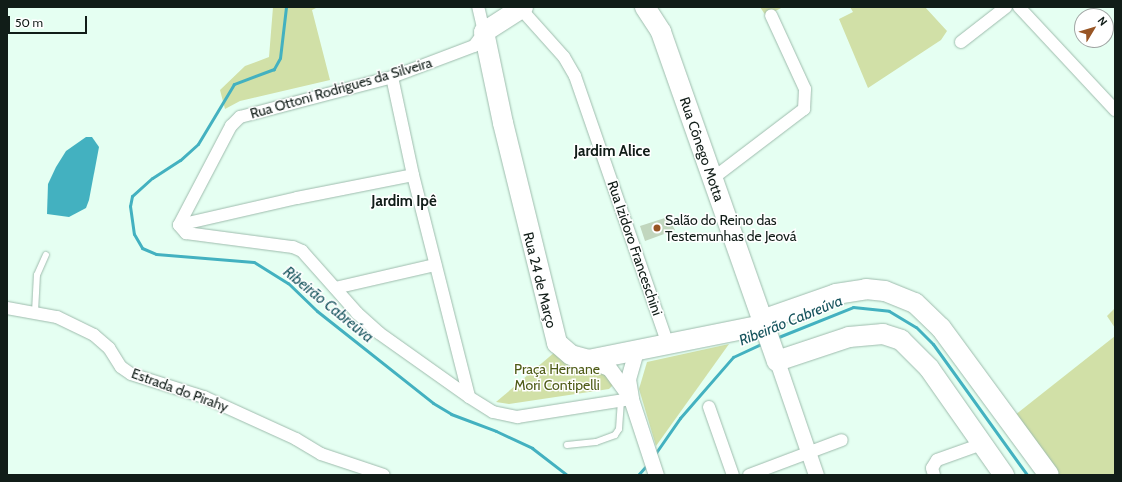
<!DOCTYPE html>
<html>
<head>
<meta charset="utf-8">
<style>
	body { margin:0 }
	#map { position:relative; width:1122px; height:482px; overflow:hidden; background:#e5fff2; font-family:Cabin,sans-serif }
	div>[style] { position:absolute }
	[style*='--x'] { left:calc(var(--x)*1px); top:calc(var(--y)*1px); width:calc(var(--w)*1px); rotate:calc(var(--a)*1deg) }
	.green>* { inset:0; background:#d1e0a7 }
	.water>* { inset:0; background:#43b1c0 }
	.stream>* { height:3px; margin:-1.5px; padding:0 1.5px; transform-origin:1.5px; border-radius:1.5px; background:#43b1c0 }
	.building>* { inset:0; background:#c1d6be }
	.roads { filter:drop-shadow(0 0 1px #9ebcad) drop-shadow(0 0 1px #9ebcad) }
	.service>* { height:6px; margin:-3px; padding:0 3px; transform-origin:3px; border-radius:3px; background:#fff }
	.minor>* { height:12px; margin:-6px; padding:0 6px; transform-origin:6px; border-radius:6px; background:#fff }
	.tertiary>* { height:15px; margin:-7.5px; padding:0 7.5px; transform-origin:7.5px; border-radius:7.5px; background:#fff }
	.primary>* { height:20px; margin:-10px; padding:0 10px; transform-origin:10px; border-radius:10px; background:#fff }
	.dots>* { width:11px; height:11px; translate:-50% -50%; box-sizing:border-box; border:2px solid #fff; border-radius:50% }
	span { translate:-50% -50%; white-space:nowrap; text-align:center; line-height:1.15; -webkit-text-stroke:3px #fff; paint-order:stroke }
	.street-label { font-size:14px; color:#111d18 }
	.poi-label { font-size:14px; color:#111d18 }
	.left { translate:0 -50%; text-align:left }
	.park-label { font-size:14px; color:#4e5b16 }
	.neighbourhood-label { font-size:15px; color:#111d18; font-weight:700 }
	.water-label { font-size:15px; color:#16545d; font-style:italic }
	.frame { position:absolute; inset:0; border:8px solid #111d18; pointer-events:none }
	.north { position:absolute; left:1074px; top:8px; width:40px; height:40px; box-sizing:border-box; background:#fff; border:1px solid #a0a5a3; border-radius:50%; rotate:52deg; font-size:11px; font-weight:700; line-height:16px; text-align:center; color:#111d18 }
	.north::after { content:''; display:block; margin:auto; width:14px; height:18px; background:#985524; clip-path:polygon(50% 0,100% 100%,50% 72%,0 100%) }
	.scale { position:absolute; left:8px; top:16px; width:79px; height:18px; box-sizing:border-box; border:2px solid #111d18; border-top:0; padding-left:5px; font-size:12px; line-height:14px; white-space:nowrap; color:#111d18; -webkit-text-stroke:3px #fff; paint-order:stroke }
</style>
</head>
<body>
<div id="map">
	<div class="green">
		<div style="clip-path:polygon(273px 7px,318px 7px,312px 10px,330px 80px,240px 101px,225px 109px,220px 90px,245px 66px,269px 57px)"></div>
		<div style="clip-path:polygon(760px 7px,783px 7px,766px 16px)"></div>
		<div style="clip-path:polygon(850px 7px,925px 7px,947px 31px,941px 40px,868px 88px,839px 19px,853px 12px)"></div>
		<div style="clip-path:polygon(1115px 308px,1115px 328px,1107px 316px)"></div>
		<div style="clip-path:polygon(1115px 336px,1115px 475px,1058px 475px,1015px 415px)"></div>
		<div style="clip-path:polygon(729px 344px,656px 446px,639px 389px,647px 362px)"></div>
		<div style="clip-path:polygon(555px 352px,605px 371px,613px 385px,609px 389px,509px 404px,496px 402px)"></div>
	</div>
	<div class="water">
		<div style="clip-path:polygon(86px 137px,92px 137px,99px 147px,89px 200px,86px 208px,69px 217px,47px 214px,48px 184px,56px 167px,66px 151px)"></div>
	</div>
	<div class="stream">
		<div style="--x:286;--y:7;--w:51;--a:96.7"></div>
		<div style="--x:280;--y:58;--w:13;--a:119"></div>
		<div style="--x:274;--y:69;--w:43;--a:159.4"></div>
		<div style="--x:234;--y:84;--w:70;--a:121"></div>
		<div style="--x:198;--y:144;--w:24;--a:138"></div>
		<div style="--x:180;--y:160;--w:33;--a:147"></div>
		<div style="--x:152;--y:178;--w:27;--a:138"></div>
		<div style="--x:132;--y:196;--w:10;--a:101"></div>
		<div style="--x:130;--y:206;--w:28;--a:82"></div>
		<div style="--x:134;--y:234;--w:16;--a:60"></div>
		<div style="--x:142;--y:248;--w:15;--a:23"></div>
		<div style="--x:156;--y:254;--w:98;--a:4.7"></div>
		<div style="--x:254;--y:262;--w:40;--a:32"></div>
		<div style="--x:288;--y:283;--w:40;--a:44"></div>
		<div style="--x:317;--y:311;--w:148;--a:38.4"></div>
		<div style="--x:433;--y:403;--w:21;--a:31"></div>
		<div style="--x:451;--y:414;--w:48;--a:20.7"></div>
		<div style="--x:496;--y:431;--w:40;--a:25"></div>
		<div style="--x:532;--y:448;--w:44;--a:37.6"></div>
		<div style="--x:776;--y:338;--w:83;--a:-21.9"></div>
		<div style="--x:853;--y:307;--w:36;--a:6"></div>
		<div style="--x:889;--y:311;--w:31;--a:31"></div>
		<div style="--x:916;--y:327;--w:24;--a:45"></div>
		<div style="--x:933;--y:344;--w:161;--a:54.3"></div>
		<div style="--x:655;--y:454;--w:44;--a:-55.2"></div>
		<div style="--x:680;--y:418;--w:81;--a:-49"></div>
		<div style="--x:733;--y:357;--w:33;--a:-25"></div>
		<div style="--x:638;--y:475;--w:13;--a:-48"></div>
	</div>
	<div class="building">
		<div style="clip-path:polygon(668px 217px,675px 230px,645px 241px,640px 226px)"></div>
	</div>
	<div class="roads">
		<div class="service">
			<div style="--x:35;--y:312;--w:37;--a:-87"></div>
			<div style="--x:37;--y:275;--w:22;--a:-66"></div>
			<div style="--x:567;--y:445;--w:29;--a:-6"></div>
			<div style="--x:596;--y:442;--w:20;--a:-20"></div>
			<div style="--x:615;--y:435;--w:7;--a:-56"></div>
			<div style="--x:619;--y:429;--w:29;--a:-86"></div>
		</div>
		<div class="minor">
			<div style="--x:1019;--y:7;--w:141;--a:47"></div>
			<div style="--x:521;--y:9;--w:64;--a:48.1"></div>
			<div style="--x:564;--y:57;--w:22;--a:60"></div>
			<div style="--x:575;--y:76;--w:284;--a:70.9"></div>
			<div style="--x:961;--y:42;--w:57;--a:-37.9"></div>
			<div style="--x:392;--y:77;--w:100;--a:77.9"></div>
			<div style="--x:413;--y:175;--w:229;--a:75.8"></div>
			<div style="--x:712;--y:179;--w:116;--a:-37.3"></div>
			<div style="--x:804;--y:109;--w:20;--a:-87"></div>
			<div style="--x:805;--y:89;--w:81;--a:-114.7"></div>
			<div style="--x:179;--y:225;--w:11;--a:49"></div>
			<div style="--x:186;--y:233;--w:108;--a:7.5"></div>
			<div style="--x:293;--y:247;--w:10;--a:24"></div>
			<div style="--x:302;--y:251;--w:83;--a:48.4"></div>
			<div style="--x:357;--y:313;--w:30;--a:42"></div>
			<div style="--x:379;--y:333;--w:110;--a:35.4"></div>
			<div style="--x:469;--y:397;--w:28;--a:32"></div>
			<div style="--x:493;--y:412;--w:25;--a:12"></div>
			<div style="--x:517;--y:417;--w:115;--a:-9"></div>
			<div style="--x:179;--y:225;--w:112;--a:-62.3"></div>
			<div style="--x:231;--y:126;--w:13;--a:-45"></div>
			<div style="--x:240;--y:117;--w:157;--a:-14.7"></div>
			<div style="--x:392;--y:77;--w:88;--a:-20.7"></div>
			<div style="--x:474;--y:46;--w:17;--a:-54"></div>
			<div style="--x:484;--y:32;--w:26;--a:-103"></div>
			<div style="--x:179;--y:225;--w:121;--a:-12.9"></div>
			<div style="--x:297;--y:198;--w:118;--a:-11.2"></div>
			<div style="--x:335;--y:288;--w:103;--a:-13"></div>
			<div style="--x:7;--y:308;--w:51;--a:10.2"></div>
			<div style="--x:57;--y:317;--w:41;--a:25.9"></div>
			<div style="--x:94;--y:335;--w:20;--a:41"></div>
			<div style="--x:109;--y:348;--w:22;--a:58"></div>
			<div style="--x:121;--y:367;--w:12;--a:35"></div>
			<div style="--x:131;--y:374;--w:77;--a:17.5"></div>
			<div style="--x:204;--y:397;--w:101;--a:24.5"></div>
			<div style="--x:296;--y:439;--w:29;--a:31"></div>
			<div style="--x:321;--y:454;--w:66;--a:18.4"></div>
			<div style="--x:709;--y:407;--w:72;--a:70.6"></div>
			<div style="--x:749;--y:475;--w:99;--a:-20.6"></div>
			<div style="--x:934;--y:475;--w:7;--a:-106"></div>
			<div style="--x:932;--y:468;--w:9;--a:-58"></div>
			<div style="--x:937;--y:460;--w:48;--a:-19.6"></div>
		</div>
		<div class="tertiary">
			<div style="--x:636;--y:351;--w:29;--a:106"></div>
			<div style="--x:628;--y:379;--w:20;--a:81"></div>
			<div style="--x:631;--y:399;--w:80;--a:71.8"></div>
			<div style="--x:588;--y:360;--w:22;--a:21"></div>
			<div style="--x:609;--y:368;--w:32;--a:54"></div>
			<div style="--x:777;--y:361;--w:120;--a:71.1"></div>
		</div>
		<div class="primary">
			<div style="--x:523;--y:7;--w:46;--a:147.3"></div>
			<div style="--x:484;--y:32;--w:93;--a:78.2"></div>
			<div style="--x:503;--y:123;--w:227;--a:76.2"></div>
			<div style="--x:557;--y:343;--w:18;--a:41"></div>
			<div style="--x:571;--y:355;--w:18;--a:16"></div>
			<div style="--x:588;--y:360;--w:178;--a:-11.3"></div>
			<div style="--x:645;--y:7;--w:30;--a:57"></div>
			<div style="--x:661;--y:32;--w:349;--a:70.6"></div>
			<div style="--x:777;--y:361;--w:76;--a:-18.4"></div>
			<div style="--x:849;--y:337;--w:34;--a:-5"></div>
			<div style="--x:883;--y:334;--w:19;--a:18"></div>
			<div style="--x:901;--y:340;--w:40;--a:45"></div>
			<div style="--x:929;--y:368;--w:131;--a:55"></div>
			<div style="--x:762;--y:320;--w:78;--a:-19.4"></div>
			<div style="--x:836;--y:294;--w:30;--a:-9"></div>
			<div style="--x:866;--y:289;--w:19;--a:6"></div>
			<div style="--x:885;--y:291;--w:32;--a:22"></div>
			<div style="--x:915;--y:303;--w:36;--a:44"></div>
			<div style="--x:941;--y:328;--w:182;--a:53.7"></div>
		</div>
	</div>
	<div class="dots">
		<div style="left:657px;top:228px;background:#985524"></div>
	</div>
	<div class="street-label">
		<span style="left:341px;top:88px;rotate:-16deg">Rua Ottoni Rodrigues da Silveira</span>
		<span style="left:702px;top:149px;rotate:71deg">Rua Cônego Motta</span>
		<span style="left:635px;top:248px;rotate:71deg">Rua Izidoro Franceschini</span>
		<span style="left:540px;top:280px;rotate:76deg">Rua 24 de Março</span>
		<span style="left:180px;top:390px;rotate:20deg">Estrada do Pirahy</span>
	</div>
	<div class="poi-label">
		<span class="left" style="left:665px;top:228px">Salão do Reino das<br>Testemunhas de Jeová</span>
	</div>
	<div class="park-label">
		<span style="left:557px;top:377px">Praça Hernane<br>Mori Contipelli</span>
	</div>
	<div class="neighbourhood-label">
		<span style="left:612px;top:152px">Jardim Alice</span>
		<span style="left:404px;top:202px">Jardim Ipê</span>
	</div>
	<div class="water-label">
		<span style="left:328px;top:305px;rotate:39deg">Ribeirão Cabreúva</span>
		<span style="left:791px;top:321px;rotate:-22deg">Ribeirão Cabreúva</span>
	</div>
	<div class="frame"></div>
	<div class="north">N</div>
	<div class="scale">50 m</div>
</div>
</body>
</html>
